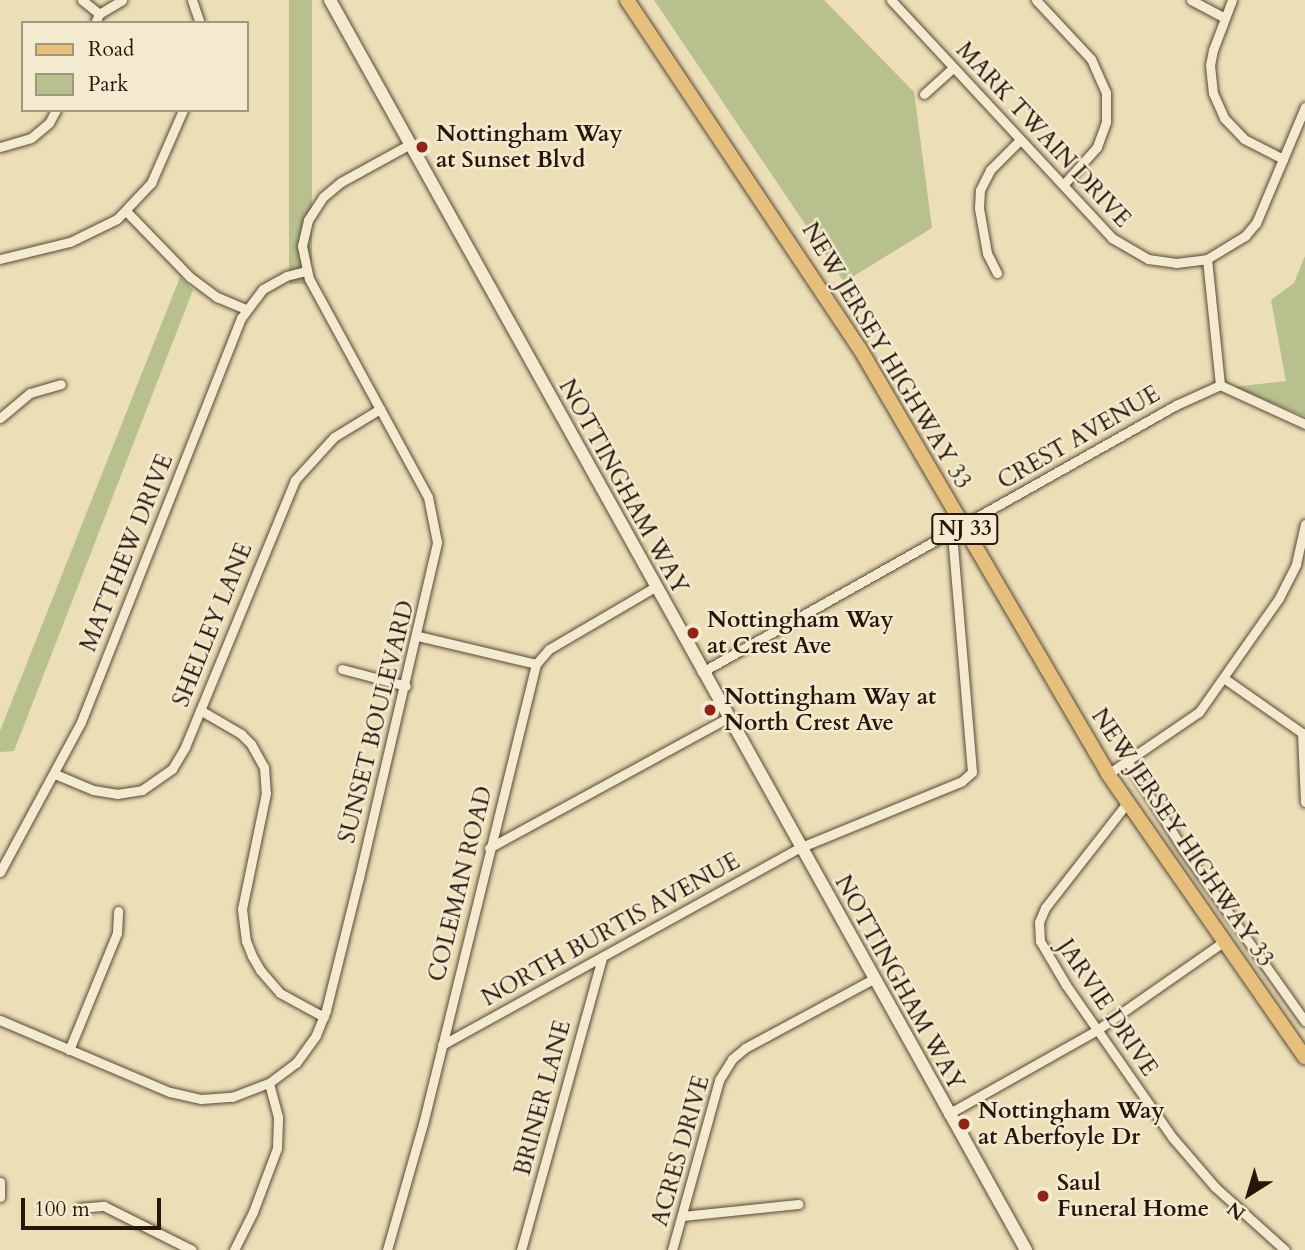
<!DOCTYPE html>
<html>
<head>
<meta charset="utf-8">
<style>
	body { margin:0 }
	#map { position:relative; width:1305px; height:1250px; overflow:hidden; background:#ecdeb7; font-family:Cardo,serif }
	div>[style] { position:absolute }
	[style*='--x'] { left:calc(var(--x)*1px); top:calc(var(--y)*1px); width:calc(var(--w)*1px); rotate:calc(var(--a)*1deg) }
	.green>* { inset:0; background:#b8c18e; transform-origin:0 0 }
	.roads { filter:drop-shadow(0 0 2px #584936) drop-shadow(0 0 2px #584936) }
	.street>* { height:9px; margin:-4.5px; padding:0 4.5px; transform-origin:4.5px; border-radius:4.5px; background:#f3ead0 }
	.secondary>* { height:12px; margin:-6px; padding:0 6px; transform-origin:6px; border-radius:6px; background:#f3ead0 }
	.primary>* { height:14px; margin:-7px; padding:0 7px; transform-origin:7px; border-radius:7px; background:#e6bf7c }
	.dots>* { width:19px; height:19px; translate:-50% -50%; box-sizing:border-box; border:4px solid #f3ead0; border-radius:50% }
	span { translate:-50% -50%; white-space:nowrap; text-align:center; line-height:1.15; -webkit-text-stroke:5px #f3ead0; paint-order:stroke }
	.shield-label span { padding:2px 5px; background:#f3ead0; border:2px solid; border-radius:5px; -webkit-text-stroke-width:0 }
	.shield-label { font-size:21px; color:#27170b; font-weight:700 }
	.poi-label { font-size:23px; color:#27170b; font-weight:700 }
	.left { translate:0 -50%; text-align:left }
	.street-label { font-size:23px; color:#27170b }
	.legend { position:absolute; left:21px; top:21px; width:228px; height:91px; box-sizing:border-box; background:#f3ead0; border:2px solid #a19681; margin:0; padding:9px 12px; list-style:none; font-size:21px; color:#27170b }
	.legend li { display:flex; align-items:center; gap:14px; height:35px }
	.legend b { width:35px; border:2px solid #a19681 }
	.north { position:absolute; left:1214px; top:1159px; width:70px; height:70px; -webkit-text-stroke:5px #f3ead0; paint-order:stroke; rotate:217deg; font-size:19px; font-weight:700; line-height:28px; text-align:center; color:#27170b }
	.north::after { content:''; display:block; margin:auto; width:24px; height:32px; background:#27170b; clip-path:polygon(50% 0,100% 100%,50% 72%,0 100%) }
	.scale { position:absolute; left:21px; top:1198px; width:140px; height:32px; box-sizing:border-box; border:4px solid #27170b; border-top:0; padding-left:9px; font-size:21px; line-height:24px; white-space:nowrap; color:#27170b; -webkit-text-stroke:5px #f3ead0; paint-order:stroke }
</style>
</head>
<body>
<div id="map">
	<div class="green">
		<div style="left:289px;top:0;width:23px;height:284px"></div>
		<div style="clip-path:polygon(654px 0,824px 0,914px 92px,932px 228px,844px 282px)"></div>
		<div style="clip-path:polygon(1305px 256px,1305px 416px,1234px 387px,1286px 381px,1271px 300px,1294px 283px)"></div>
		<div style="clip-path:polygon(180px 277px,193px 290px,14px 751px,0 752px,0 731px)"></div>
	</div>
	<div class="roads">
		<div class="street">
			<div style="--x:82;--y:0;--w:22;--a:39"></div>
			<div style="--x:192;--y:0;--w:24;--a:71"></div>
			<div style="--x:891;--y:0;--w:325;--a:47.1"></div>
			<div style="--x:1112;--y:238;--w:42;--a:30.3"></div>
			<div style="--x:1148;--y:259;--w:28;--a:8"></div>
			<div style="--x:1176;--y:263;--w:31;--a:-7"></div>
			<div style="--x:1207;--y:259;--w:44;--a:-31.2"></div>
			<div style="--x:1245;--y:236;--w:17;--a:-50"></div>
			<div style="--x:1256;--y:223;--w:126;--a:-67.1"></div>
			<div style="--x:1036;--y:0;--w:81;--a:47"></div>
			<div style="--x:1091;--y:59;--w:37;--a:66"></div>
			<div style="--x:1106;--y:93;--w:29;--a:90"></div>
			<div style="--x:1106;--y:122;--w:27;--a:110"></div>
			<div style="--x:1097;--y:147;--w:51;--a:131.8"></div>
			<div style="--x:1191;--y:0;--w:38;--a:28"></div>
			<div style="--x:1232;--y:0;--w:53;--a:110.8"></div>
			<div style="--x:1213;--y:50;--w:15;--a:101"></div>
			<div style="--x:1210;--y:65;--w:28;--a:84"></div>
			<div style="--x:1213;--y:93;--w:27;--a:66"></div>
			<div style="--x:1224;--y:118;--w:29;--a:46"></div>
			<div style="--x:1244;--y:139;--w:44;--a:27.1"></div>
			<div style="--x:95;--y:23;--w:10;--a:-66"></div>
			<div style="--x:99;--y:14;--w:27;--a:-31"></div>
			<div style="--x:924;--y:94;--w:39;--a:-42"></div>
			<div style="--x:0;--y:147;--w:32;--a:-16"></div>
			<div style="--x:31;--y:138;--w:23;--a:-40"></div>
			<div style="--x:49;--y:123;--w:15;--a:-62"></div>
			<div style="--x:126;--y:211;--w:92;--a:45.9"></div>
			<div style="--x:190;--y:277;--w:34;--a:37"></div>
			<div style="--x:217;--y:297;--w:30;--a:23"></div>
			<div style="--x:0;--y:259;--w:72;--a:-13.7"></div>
			<div style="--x:70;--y:242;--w:52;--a:-26.1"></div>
			<div style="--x:117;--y:219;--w:50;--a:-46.6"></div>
			<div style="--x:151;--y:183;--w:80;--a:-66.3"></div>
			<div style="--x:1207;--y:259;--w:127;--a:84.1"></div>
			<div style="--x:1220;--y:385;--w:94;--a:24.6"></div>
			<div style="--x:997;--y:273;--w:22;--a:-117"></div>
			<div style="--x:987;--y:253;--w:46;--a:-100.1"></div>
			<div style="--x:979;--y:208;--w:18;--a:-87"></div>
			<div style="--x:980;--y:190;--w:22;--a:-63"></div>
			<div style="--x:990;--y:170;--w:42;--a:-45"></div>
			<div style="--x:0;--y:418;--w:39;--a:-40"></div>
			<div style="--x:30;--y:393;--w:32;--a:-16"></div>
			<div style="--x:418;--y:636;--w:121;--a:13.3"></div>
			<div style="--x:342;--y:669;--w:66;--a:14.9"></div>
			<div style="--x:702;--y:672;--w:544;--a:-29.39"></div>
			<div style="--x:1176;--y:405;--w:48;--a:-24.4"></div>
			<div style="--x:1225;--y:679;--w:94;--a:35"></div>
			<div style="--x:1302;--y:733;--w:69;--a:87.5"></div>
			<div style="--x:200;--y:710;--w:48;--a:30.3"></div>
			<div style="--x:241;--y:734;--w:14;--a:45"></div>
			<div style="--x:251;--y:744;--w:26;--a:61"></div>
			<div style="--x:264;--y:767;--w:26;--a:86"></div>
			<div style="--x:266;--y:793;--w:118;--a:101.7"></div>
			<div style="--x:242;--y:909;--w:32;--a:83"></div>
			<div style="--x:246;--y:941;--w:16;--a:68"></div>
			<div style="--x:252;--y:956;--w:16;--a:60"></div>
			<div style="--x:260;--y:970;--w:30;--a:49"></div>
			<div style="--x:280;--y:993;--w:50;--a:28.6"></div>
			<div style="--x:1128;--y:762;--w:103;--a:57.7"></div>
			<div style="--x:1183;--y:849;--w:211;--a:54.7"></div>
			<div style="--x:55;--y:774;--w:41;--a:22.8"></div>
			<div style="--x:93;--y:790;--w:24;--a:9"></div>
			<div style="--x:117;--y:794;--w:25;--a:-9"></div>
			<div style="--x:142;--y:790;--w:37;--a:-35"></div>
			<div style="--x:172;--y:769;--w:26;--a:-59"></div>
			<div style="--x:185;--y:747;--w:289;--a:-67.6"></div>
			<div style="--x:295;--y:480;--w:58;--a:-47.8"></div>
			<div style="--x:334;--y:437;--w:54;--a:-31.3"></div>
			<div style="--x:1108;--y:774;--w:110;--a:-34.3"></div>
			<div style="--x:1199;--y:712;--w:139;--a:-54.9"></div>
			<div style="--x:1279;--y:598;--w:38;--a:-63"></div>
			<div style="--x:1296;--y:564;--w:41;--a:-77.3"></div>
			<div style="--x:1127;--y:803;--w:133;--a:128"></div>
			<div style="--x:1045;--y:908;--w:15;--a:113"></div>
			<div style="--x:1039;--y:922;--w:19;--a:87"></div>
			<div style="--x:1040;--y:941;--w:51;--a:59.4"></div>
			<div style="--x:1066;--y:985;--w:185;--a:55.1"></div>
			<div style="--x:1172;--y:1137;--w:66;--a:49.3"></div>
			<div style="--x:1215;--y:1187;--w:94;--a:42"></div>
			<div style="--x:489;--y:848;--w:271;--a:-28.6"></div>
			<div style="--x:0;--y:872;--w:170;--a:-61.6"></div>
			<div style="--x:81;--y:722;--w:435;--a:-68.4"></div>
			<div style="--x:241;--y:318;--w:36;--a:-53"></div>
			<div style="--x:263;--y:289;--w:26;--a:-29"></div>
			<div style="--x:286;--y:276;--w:21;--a:-14"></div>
			<div style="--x:0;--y:1020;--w:185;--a:23"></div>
			<div style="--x:170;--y:1092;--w:32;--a:13"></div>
			<div style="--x:201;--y:1099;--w:31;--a:-4"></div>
			<div style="--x:232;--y:1097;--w:40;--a:-21"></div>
			<div style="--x:269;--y:1083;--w:34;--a:-37"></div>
			<div style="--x:296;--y:1063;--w:34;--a:-54"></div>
			<div style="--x:316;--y:1035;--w:27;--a:-68"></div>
			<div style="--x:326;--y:1010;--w:136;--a:-76"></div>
			<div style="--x:359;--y:878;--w:345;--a:-76.9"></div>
			<div style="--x:437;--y:542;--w:46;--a:-101.3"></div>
			<div style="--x:428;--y:497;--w:248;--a:-118.6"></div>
			<div style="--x:309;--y:279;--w:34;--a:-102"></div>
			<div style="--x:302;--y:246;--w:27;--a:-77"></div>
			<div style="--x:308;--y:220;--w:27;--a:-57"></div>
			<div style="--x:323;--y:197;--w:23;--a:-40"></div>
			<div style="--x:341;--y:182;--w:79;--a:-28.8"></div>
			<div style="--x:442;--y:1045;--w:408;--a:-28.9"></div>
			<div style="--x:799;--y:848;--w:176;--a:-22.3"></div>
			<div style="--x:962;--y:781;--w:13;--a:-42"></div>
			<div style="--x:972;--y:772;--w:241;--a:-94.8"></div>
			<div style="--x:69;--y:1050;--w:126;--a:-67.7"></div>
			<div style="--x:117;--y:933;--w:22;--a:-87"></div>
			<div style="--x:948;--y:1114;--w:171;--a:-29.4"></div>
			<div style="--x:1097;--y:1030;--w:154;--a:-34.9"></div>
			<div style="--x:0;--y:1182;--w:15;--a:90"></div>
			<div style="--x:79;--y:1208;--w:25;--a:-5"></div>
			<div style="--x:104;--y:1206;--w:98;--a:26.6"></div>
			<div style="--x:682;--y:1216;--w:117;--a:-5.9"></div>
			<div style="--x:234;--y:1250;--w:42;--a:-63.4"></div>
			<div style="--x:253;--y:1212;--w:68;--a:-69.4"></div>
			<div style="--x:277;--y:1148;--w:31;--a:-88"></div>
			<div style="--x:278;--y:1117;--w:35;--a:-105"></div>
			<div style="--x:387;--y:1250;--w:131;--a:-74.1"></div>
			<div style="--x:423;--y:1124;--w:474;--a:-76.2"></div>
			<div style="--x:536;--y:664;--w:20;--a:-49"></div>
			<div style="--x:549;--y:649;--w:123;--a:-30.3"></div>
			<div style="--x:521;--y:1250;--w:304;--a:-74.5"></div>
			<div style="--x:672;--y:1250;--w:176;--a:-74.5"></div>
			<div style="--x:719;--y:1080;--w:25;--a:-58"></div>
			<div style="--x:732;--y:1059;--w:17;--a:-40"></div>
			<div style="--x:745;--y:1048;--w:145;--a:-28.3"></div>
		</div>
		<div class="secondary">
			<div style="--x:330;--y:0;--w:1431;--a:60.89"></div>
		</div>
		<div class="primary">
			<div style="--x:627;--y:0;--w:420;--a:56.3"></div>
			<div style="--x:860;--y:349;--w:492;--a:59.7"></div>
			<div style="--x:1108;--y:774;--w:345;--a:55.2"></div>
		</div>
	</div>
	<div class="dots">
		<div style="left:422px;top:147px;background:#8f2418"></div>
		<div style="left:693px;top:633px;background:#8f2418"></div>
		<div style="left:710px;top:710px;background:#8f2418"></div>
		<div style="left:964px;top:1124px;background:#8f2418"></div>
		<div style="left:1043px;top:1196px;background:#8f2418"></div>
	</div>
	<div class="shield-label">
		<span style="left:965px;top:529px">NJ 33</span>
	</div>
	<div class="poi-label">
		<span class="left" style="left:436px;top:147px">Nottingham Way<br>at Sunset Blvd</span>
		<span class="left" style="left:707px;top:633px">Nottingham Way<br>at Crest Ave</span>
		<span class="left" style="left:724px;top:710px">Nottingham Way at<br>North Crest Ave</span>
		<span class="left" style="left:978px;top:1124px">Nottingham Way<br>at Aberfoyle Dr</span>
		<span class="left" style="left:1057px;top:1196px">Saul<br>Funeral Home</span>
	</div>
	<div class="street-label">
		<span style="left:1043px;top:135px;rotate:47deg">MARK TWAIN DRIVE</span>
		<span style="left:886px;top:356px;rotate:59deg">NEW JERSEY HIGHWAY 33</span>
		<span style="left:1079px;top:438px;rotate:-30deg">CREST AVENUE</span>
		<span style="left:623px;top:487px;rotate:61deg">NOTTINGHAM WAY</span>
		<span style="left:127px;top:553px;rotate:-68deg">MATTHEW DRIVE</span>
		<span style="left:213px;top:625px;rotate:-68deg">SHELLEY LANE</span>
		<span style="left:377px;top:722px;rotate:-76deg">SUNSET BOULEVARD</span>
		<span style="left:1182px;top:838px;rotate:56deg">NEW JERSEY HIGHWAY 33</span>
		<span style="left:461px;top:884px;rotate:-76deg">COLEMAN ROAD</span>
		<span style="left:611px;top:930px;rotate:-29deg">NORTH BURTIS AVENUE</span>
		<span style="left:899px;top:983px;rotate:61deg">NOTTINGHAM WAY</span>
		<span style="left:1107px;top:1008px;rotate:56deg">JARVIE DRIVE</span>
		<span style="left:543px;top:1098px;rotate:-75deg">BRINER LANE</span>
		<span style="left:681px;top:1151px;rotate:-74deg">ACRES DRIVE</span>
	</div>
	<ul class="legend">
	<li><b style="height:9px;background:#e6bf7c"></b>Road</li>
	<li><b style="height:19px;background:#b8c18e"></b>Park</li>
	</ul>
	<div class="north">N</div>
	<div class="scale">100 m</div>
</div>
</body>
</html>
